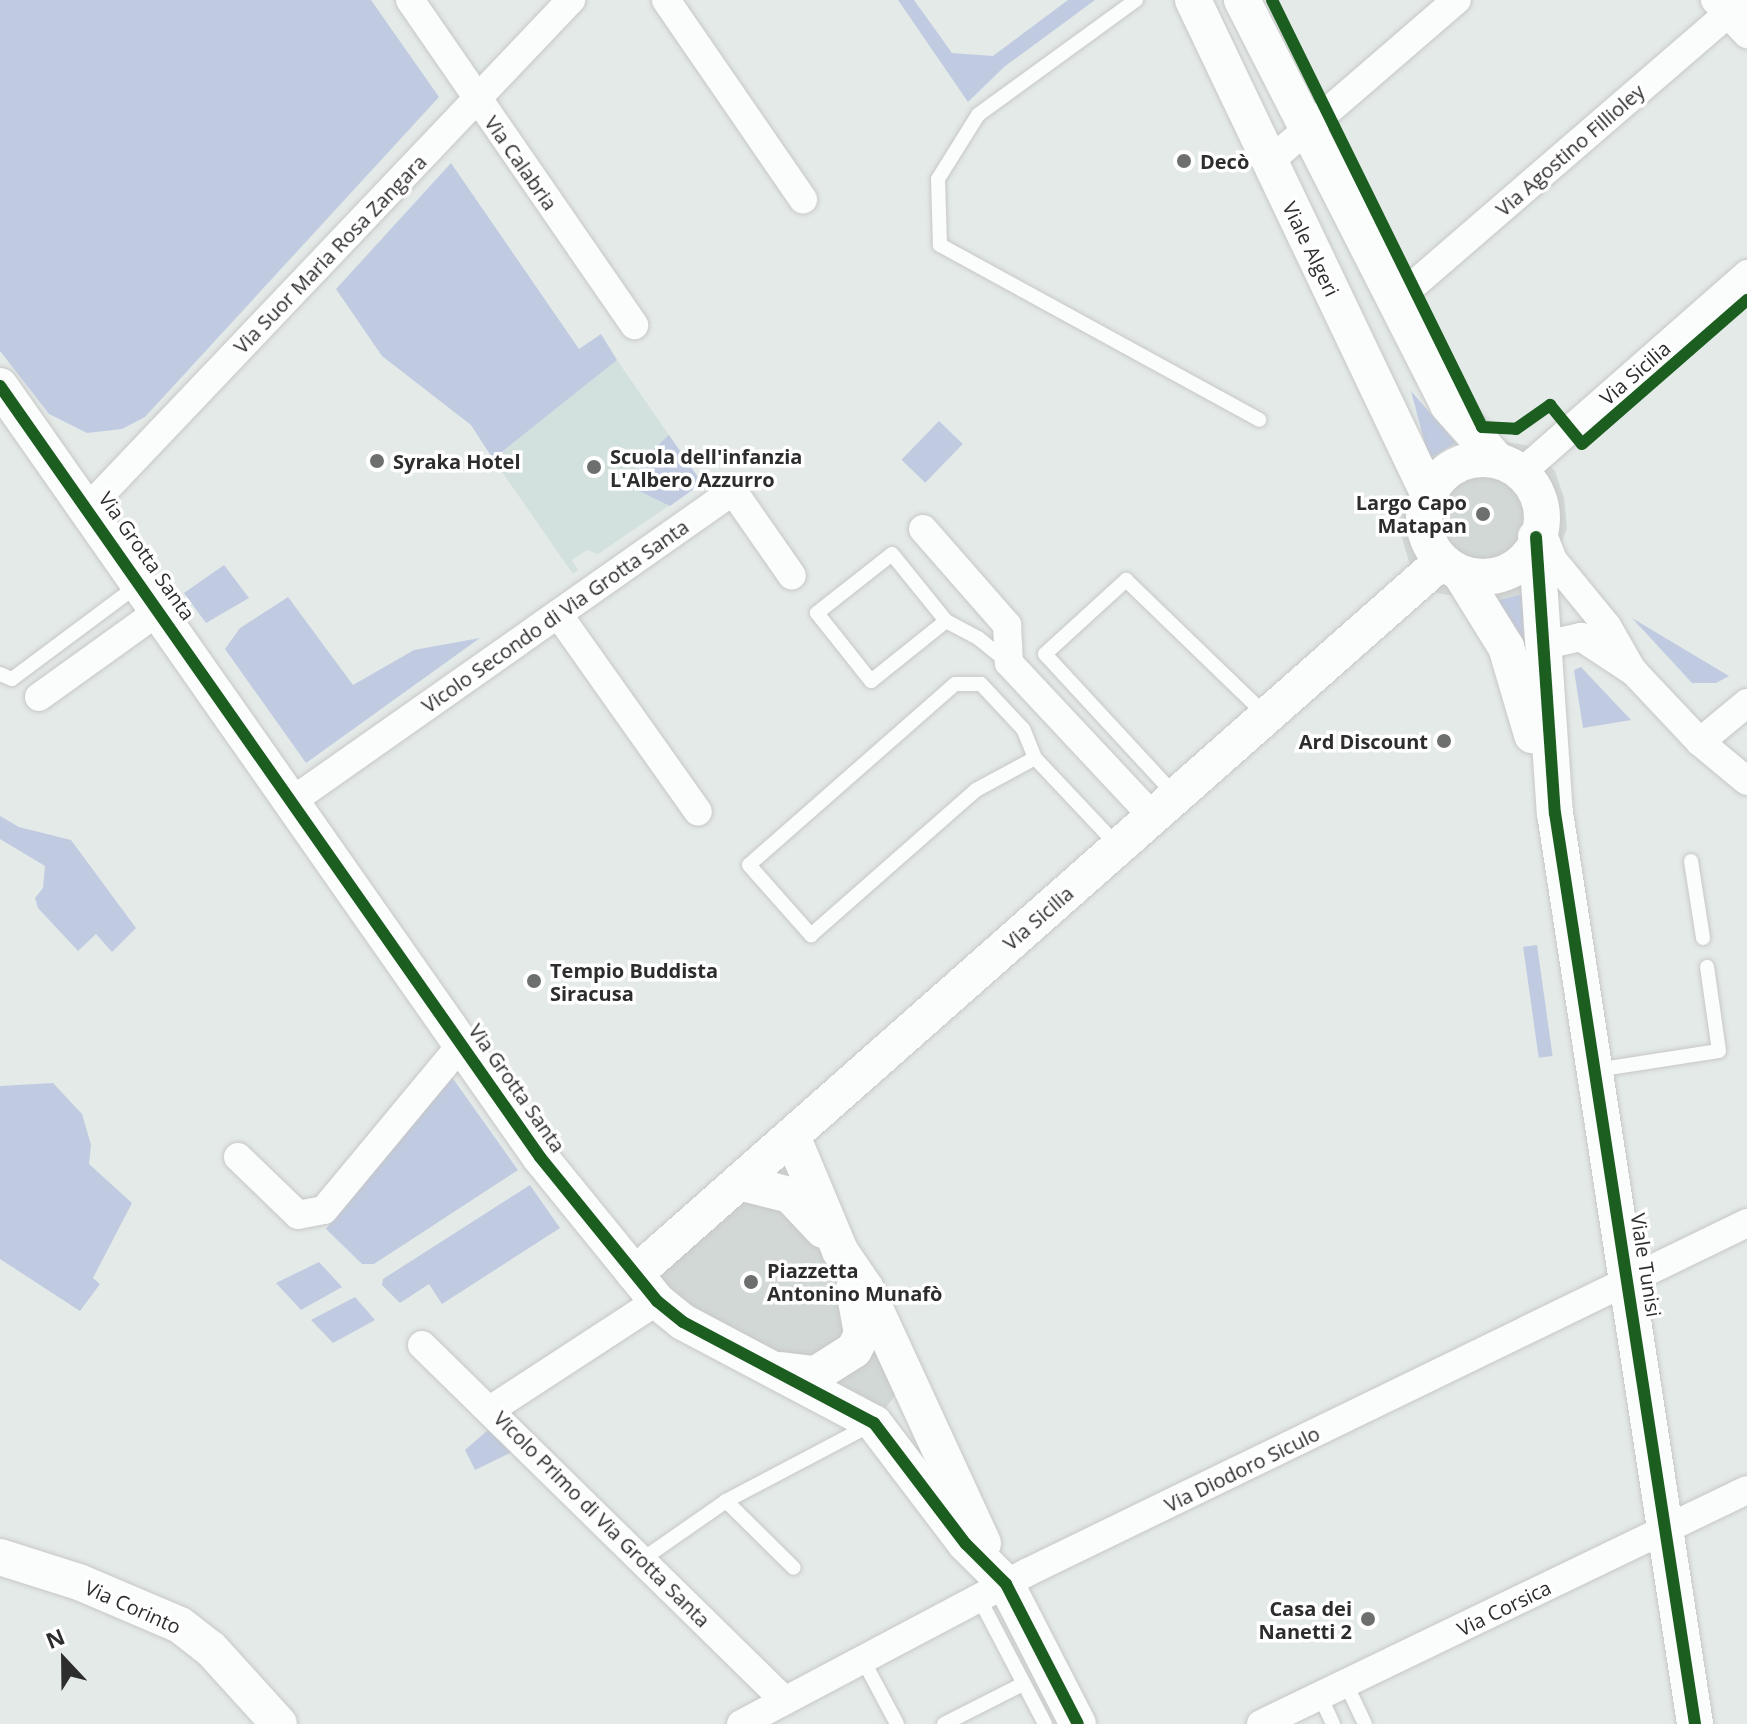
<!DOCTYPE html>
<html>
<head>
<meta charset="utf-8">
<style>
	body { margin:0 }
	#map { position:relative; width:1747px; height:1724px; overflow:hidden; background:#e4eae8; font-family:"Open Sans",sans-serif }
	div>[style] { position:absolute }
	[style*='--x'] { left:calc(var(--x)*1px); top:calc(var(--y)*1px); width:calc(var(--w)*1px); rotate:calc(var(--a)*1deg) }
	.education>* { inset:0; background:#d2e1de }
	.green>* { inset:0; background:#c0cbe2; transform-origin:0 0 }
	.plaza>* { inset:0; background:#d2d8d6 }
	.roads { filter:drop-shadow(0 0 2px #c6c7c6) drop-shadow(0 0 2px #c6c7c6) }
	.service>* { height:14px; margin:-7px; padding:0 7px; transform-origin:7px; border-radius:7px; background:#fbfcfc }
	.minor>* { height:28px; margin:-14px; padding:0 14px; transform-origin:14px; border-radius:14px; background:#fbfcfc }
	.tertiary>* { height:36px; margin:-18px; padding:0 18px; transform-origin:18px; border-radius:18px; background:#fbfcfc }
	.tertiary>.ring { margin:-18px; padding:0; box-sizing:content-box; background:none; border:36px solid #fbfcfc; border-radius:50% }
	.cycleway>* { height:12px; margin:-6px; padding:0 6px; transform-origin:6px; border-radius:6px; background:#1b5e20 }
	.dots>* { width:22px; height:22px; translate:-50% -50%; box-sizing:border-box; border:4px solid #fff; border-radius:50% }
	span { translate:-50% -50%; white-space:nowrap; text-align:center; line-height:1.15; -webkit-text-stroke:7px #fff; paint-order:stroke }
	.street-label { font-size:20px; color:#2d2d2d }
	.poi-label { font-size:20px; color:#2d2d2d; font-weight:700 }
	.left { translate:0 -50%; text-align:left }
	.right { translate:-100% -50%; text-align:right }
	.north { position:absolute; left:24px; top:1620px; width:80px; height:80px; -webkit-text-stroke:6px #fff; paint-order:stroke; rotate:338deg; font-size:22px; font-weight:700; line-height:32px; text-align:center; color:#2d2d2d }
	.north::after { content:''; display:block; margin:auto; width:28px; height:36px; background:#2d2d2d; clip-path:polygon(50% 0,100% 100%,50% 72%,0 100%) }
</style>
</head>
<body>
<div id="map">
	<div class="education">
		<div style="clip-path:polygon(617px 360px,702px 483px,598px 554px,587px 550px,579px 555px,572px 560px,578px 570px,573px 574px,493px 459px)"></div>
	</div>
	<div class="green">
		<div style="clip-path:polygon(0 0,371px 0,439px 97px,145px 417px,122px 429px,87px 433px,49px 414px,0 351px)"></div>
		<div style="clip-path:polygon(898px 0,914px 0,952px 53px,993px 56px,1068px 0,1095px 0,1004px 67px,968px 102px)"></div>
		<div style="clip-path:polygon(451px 163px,579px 349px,601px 334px,617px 360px,493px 459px,471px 425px,382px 356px,336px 289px)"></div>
		<div style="clip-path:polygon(1411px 391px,1456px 443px,1429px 459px)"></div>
		<div style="left:939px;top:421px;width:33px;height:54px;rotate:44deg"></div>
		<div style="clip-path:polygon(669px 435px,702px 483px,670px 506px,631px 487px,642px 460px)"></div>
		<div style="clip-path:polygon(224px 565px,249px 598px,206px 623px,184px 593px)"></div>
		<div style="clip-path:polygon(1522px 594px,1525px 665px,1491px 602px)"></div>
		<div style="clip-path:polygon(288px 597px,353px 685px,414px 650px,480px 638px,306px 763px,225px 649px,240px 628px)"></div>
		<div style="clip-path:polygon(1632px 618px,1729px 676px,1716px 683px,1692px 683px)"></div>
		<div style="clip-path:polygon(1581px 667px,1631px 720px,1583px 728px,1574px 670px)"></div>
		<div style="clip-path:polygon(0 816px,19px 827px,71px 840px,136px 928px,112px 952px,96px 934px,78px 951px,38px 908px,35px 898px,43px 888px,45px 866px,0 839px)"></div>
		<div style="left:1537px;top:945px;width:112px;height:14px;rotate:82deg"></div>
		<div style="clip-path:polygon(449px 1073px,518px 1170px,374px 1264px,362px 1264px,326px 1229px)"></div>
		<div style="clip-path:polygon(53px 1083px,82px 1114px,91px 1145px,89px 1164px,132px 1203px,93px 1278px,100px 1284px,80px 1311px,0 1259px,0 1086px)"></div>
		<div style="clip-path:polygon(530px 1185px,560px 1228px,442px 1304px,429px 1284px,400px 1303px,382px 1285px,383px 1279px)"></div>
		<div style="clip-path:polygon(319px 1262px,342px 1287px,301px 1310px,276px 1283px)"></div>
		<div style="clip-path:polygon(355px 1297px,375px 1320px,333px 1343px,311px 1320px)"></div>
		<div style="clip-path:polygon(488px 1430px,512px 1452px,475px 1470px,465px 1450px)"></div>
	</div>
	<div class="plaza">
		<div style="clip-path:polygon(1475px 437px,1530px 446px,1555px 471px,1564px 498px,1567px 528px,1557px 555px,1522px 594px,1491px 602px,1437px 593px,1409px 562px,1399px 528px,1403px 499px,1429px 459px)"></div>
		<div style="clip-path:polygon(792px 1136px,908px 1379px,874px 1423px,635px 1274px)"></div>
	</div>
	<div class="roads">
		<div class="service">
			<div style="--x:1136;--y:0;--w:195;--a:144"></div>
			<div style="--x:978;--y:115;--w:75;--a:122"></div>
			<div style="--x:938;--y:179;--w:66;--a:88.3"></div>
			<div style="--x:940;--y:245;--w:364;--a:28.7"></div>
			<div style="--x:892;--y:554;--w:86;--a:51.1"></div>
			<div style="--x:946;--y:621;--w:96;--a:141.3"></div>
			<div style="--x:871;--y:681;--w:87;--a:-128.5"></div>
			<div style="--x:817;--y:613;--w:95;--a:-38.2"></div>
			<div style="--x:946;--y:621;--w:36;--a:28"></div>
			<div style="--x:978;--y:638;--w:40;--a:39"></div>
			<div style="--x:0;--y:674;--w:13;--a:23"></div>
			<div style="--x:12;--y:679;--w:157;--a:-36.7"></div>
			<div style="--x:1035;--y:758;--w:31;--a:-112"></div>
			<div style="--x:1023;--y:729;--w:62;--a:-133"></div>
			<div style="--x:981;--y:684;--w:26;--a:180"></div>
			<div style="--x:955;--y:684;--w:274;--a:138.7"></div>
			<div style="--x:749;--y:865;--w:94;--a:48.5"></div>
			<div style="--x:811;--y:935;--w:220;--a:-41.3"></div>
			<div style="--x:976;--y:790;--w:67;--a:-28.5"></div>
			<div style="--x:1035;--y:758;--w:122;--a:46.7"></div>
			<div style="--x:1176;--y:796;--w:193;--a:-132.7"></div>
			<div style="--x:1045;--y:654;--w:110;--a:-42.4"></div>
			<div style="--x:1126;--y:580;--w:196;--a:44"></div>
			<div style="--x:1691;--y:861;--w:78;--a:81.1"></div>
			<div style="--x:1596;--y:1070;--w:124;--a:-8.8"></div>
			<div style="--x:1719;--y:1051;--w:85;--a:-98.1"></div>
			<div style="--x:726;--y:1501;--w:95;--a:44.6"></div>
			<div style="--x:640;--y:1561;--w:105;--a:-34.9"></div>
			<div style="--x:726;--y:1501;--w:163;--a:-27.8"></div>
			<div style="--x:980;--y:1600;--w:140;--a:62.3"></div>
			<div style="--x:863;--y:1660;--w:72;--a:62"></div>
			<div style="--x:1346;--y:1684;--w:44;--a:64.6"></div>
			<div style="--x:1320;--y:1696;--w:31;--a:65"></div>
			<div style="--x:944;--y:1724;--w:89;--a:-26.9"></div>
		</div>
		<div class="minor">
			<div style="--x:410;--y:0;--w:395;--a:55.4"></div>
			<div style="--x:666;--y:0;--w:242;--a:55.5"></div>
			<div style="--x:1715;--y:0;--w:47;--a:46.7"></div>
			<div style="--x:1269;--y:162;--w:248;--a:-40.8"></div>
			<div style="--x:1396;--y:300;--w:459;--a:-40.8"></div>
			<div style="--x:1522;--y:472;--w:300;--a:-41.3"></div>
			<div style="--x:89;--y:507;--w:700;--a:-46.45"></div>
			<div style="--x:923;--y:529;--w:128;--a:48.8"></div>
			<div style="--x:1007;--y:625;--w:38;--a:87"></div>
			<div style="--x:1009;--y:663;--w:211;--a:46.9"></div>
			<div style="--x:1541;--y:529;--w:33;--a:69"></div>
			<div style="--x:1553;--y:560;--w:85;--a:50.7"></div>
			<div style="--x:1607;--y:626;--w:48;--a:60.3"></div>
			<div style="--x:558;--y:614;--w:242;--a:54.7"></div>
			<div style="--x:1541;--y:657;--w:16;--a:-55"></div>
			<div style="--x:1550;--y:644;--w:32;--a:-13"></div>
			<div style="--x:1581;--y:637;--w:64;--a:33.4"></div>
			<div style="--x:1634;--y:672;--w:96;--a:46.7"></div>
			<div style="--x:1700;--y:742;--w:61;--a:39.7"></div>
			<div style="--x:39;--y:697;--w:149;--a:-35.7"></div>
			<div style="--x:1700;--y:742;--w:61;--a:-39.7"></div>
			<div style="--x:292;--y:801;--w:539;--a:-35.11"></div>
			<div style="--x:733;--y:491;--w:103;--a:55.2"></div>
			<div style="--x:238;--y:1157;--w:83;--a:44"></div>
			<div style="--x:298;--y:1215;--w:26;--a:-11"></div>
			<div style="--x:324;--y:1210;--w:216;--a:-50.3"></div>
			<div style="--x:422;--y:1345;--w:508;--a:44.44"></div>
			<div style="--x:490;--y:1410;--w:199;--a:-33.1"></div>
			<div style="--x:741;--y:1724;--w:325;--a:-27.9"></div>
			<div style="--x:1028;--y:1572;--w:799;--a:-25.89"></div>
			<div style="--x:1261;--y:1724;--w:539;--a:-25.71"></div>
		</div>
		<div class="tertiary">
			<div style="--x:1193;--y:0;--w:551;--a:64.51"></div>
			<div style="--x:1242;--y:0;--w:454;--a:63"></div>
			<div style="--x:1448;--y:405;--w:71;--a:48.4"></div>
			<div style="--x:0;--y:386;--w:941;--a:54.99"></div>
			<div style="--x:540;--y:1157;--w:186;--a:50.9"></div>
			<div style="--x:657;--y:1301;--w:33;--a:39"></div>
			<div style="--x:683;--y:1322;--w:216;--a:27.9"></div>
			<div style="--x:874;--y:1423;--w:152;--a:52.8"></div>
			<div style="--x:966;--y:1544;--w:57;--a:45"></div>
			<div style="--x:1006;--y:1584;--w:157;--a:62.8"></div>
			<div class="ring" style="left:1424px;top:459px;width:82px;height:82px"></div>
			<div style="--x:1536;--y:537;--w:277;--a:86.1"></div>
			<div style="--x:1555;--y:813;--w:922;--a:81.26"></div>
			<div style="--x:1462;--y:576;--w:84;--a:58.2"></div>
			<div style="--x:1506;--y:647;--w:92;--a:73.5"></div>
			<div style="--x:792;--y:1136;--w:125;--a:67.3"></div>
			<div style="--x:840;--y:1251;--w:46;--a:55.6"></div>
			<div style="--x:866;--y:1289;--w:280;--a:65.3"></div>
			<div style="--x:739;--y:1182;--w:53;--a:14.3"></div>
			<div style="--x:790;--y:1195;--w:48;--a:46.7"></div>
			<div style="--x:635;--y:1274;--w:1075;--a:-41.46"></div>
			<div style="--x:781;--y:1370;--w:35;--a:7"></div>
			<div style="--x:816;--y:1374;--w:45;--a:-32.3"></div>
			<div style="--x:854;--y:1350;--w:18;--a:-63"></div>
			<div style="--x:862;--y:1334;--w:46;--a:-100.1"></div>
			<div style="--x:0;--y:1557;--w:83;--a:17.6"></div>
			<div style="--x:79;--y:1582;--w:110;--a:23.1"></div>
			<div style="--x:180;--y:1625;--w:39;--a:38"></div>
			<div style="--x:211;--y:1649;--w:101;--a:47.8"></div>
		</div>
	</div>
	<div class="cycleway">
		<div style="--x:1272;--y:0;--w:476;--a:63.8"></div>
		<div style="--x:1482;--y:427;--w:34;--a:3"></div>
		<div style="--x:1516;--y:429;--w:42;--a:-35.2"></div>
		<div style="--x:1550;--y:405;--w:50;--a:50.6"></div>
		<div style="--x:1582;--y:444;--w:219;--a:-41.1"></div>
		<div style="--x:0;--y:386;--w:941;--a:54.99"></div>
		<div style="--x:540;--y:1157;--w:186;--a:50.9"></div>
		<div style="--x:657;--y:1301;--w:33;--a:39"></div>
		<div style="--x:683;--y:1322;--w:216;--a:27.9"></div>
		<div style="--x:874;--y:1423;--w:152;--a:52.8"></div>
		<div style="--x:966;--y:1544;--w:57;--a:45"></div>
		<div style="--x:1006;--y:1584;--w:157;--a:62.8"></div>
		<div style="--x:1536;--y:537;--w:277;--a:86.1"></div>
		<div style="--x:1555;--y:813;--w:922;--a:81.26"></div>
	</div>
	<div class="dots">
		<div style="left:1184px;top:161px;background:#6d6f6e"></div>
		<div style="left:377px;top:461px;background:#6d6f6e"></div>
		<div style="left:594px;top:467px;background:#6d6f6e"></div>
		<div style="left:1483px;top:514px;background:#6d6f6e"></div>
		<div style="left:1444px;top:741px;background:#6d6f6e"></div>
		<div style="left:534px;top:981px;background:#6d6f6e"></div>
		<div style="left:751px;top:1282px;background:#6d6f6e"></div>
		<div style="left:1368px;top:1619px;background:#6d6f6e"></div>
	</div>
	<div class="street-label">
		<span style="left:1570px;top:150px;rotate:-41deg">Via Agostino Fillioley</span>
		<span style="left:521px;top:163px;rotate:55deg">Via Calabria</span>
		<span style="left:1311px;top:249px;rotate:64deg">Viale Algeri</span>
		<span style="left:330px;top:254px;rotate:-46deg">Via Suor Maria Rosa Zangara</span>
		<span style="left:1635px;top:373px;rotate:-41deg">Via Sicilia</span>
		<span style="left:147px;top:556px;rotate:55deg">Via Grotta Santa</span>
		<span style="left:555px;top:616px;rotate:-35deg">Vicolo Secondo di Via Grotta Santa</span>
		<span style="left:1038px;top:918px;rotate:-41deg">Via Sicilia</span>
		<span style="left:517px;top:1088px;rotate:55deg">Via Grotta Santa</span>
		<span style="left:1646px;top:1265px;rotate:81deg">Viale Tunisi</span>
		<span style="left:1242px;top:1469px;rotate:-26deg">Via Diodoro Siculo</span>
		<span style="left:602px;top:1519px;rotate:45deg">Vicolo Primo di Via Grotta Santa</span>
		<span style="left:133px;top:1607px;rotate:24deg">Via Corinto</span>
		<span style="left:1504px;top:1608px;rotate:-26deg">Via Corsica</span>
	</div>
	<div class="poi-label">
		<span class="left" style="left:1200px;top:161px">Decò</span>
		<span class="left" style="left:610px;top:468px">Scuola dell'infanzia<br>L'Albero Azzurro</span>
		<span class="left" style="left:393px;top:461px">Syraka Hotel</span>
		<span class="right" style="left:1467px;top:514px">Largo Capo<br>Matapan</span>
		<span class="right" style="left:1428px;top:741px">Ard Discount</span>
		<span class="left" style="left:550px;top:982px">Tempio Buddista<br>Siracusa</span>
		<span class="left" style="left:767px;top:1282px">Piazzetta<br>Antonino Munafò</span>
		<span class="right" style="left:1352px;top:1620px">Casa dei<br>Nanetti 2</span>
	</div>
	<div class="north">N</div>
</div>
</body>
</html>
